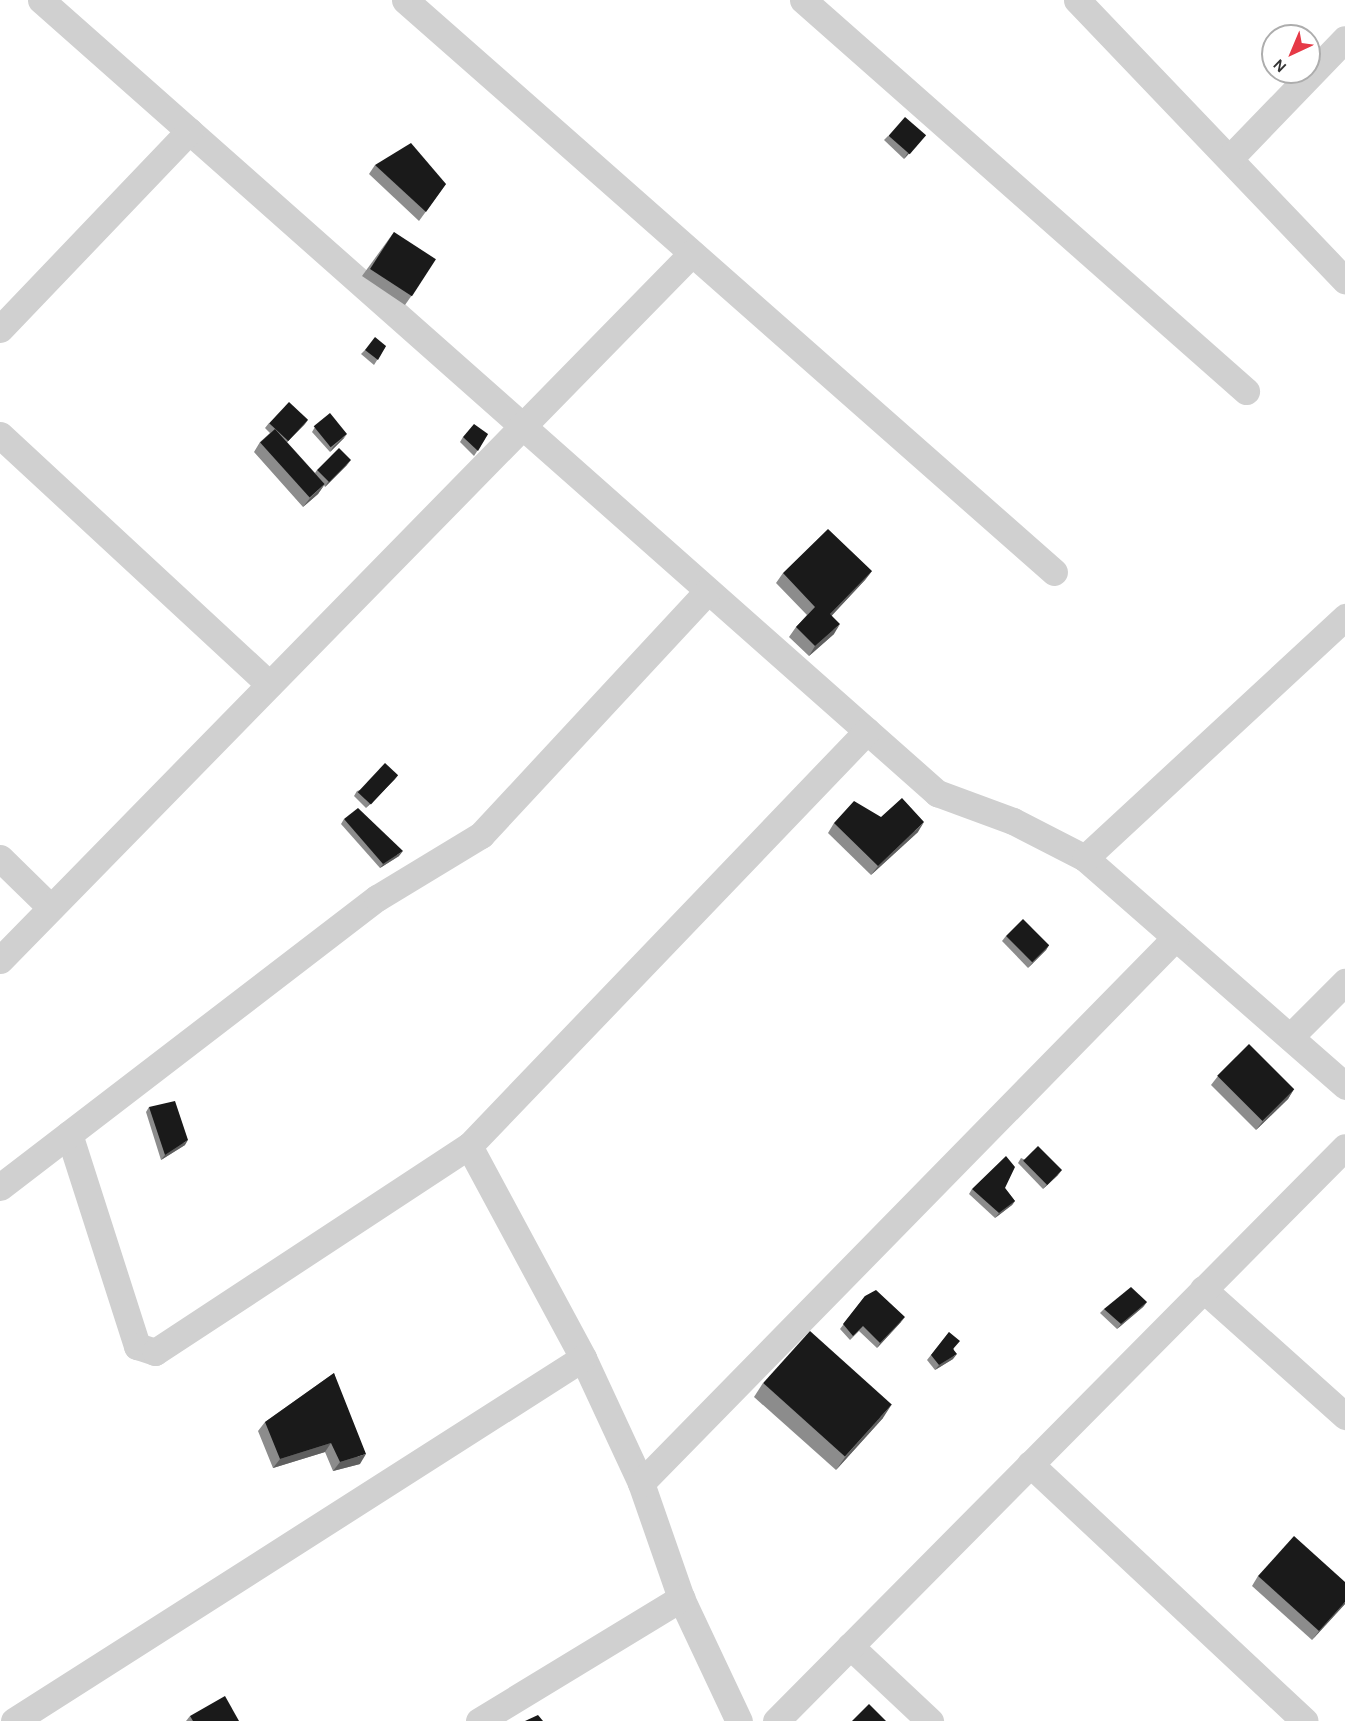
<!DOCTYPE html>
<html>
<head>
<meta charset="utf-8">
<style>
	body { margin:0 }
	#map { position:relative; width:1345px; height:1721px; overflow:hidden; background:#fff; font-family:Karla,sans-serif }
	div>[style] { position:absolute }
	[style*='--x'] { left:calc(var(--x)*1px); top:calc(var(--y)*1px); width:calc(var(--w)*1px); rotate:calc(var(--a)*1deg) }
	.minor>* { height:27px; margin:-13.5px; padding:0 13.5px; transform-origin:13.5px; border-radius:13.5px; background:#d0d0d0 }
	.wall>* { inset:0; background:#8c8c8c }
	.shaded-wall>* { inset:0; background:#5f5f5f }
	.building>* { inset:0; background:#1a1a1a; transform-origin:0 0 }
	span { translate:-50% -50%; white-space:nowrap; text-align:center; line-height:1.15; -webkit-text-stroke:6px #fff; paint-order:stroke }
	.north { position:absolute; left:1261px; top:24px; width:60px; height:60px; box-sizing:border-box; background:#fff; border:2px solid #adadad; border-radius:50%; rotate:224deg; font-size:16px; font-weight:700; line-height:24px; text-align:center; color:#333 }
	.north::after { content:''; display:block; margin:auto; width:21px; height:27px; background:#e63946; clip-path:polygon(50% 0,100% 100%,50% 72%,0 100%) }
</style>
</head>
<body>
<div id="map">
	<div class="minor">
		<div style="--x:41;--y:0;--w:1197;--a:41.51"></div>
		<div style="--x:937;--y:793;--w:81;--a:20.2"></div>
		<div style="--x:1013;--y:821;--w:81;--a:27.2"></div>
		<div style="--x:1085;--y:858;--w:346;--a:41.2"></div>
		<div style="--x:405;--y:0;--w:865;--a:41.39"></div>
		<div style="--x:803;--y:0;--w:591;--a:41.43"></div>
		<div style="--x:1077;--y:0;--w:388;--a:46.3"></div>
		<div style="--x:1230;--y:158;--w:165;--a:-46"></div>
		<div style="--x:0;--y:329;--w:274;--a:-46.3"></div>
		<div style="--x:0;--y:435;--w:367;--a:42.8"></div>
		<div style="--x:0;--y:858;--w:71;--a:44.4"></div>
		<div style="--x:1085;--y:858;--w:355;--a:-42.8"></div>
		<div style="--x:0;--y:960;--w:989;--a:-45.61"></div>
		<div style="--x:1290;--y:1037;--w:78;--a:-45"></div>
		<div style="--x:69;--y:1134;--w:223;--a:72.2"></div>
		<div style="--x:137;--y:1346;--w:19;--a:18"></div>
		<div style="--x:155;--y:1352;--w:376;--a:-33.3"></div>
		<div style="--x:469;--y:1146;--w:575;--a:-46.2"></div>
		<div style="--x:469;--y:1146;--w:241;--a:61.7"></div>
		<div style="--x:583;--y:1358;--w:138;--a:65.1"></div>
		<div style="--x:641;--y:1483;--w:122;--a:70.8"></div>
		<div style="--x:681;--y:1598;--w:136;--a:64.8"></div>
		<div style="--x:0;--y:1187;--w:475;--a:-37.5"></div>
		<div style="--x:377;--y:898;--w:122;--a:-31.2"></div>
		<div style="--x:481;--y:835;--w:333;--a:-47.1"></div>
		<div style="--x:1203;--y:1289;--w:191;--a:41.8"></div>
		<div style="--x:1030;--y:1464;--w:376;--a:43.1"></div>
		<div style="--x:641;--y:1483;--w:764;--a:-45.58"></div>
		<div style="--x:850;--y:1646;--w:110;--a:43.2"></div>
		<div style="--x:14;--y:1721;--w:675;--a:-32.54"></div>
		<div style="--x:479;--y:1721;--w:237;--a:-31.3"></div>
		<div style="--x:776;--y:1721;--w:808;--a:-45.25"></div>
	</div>
	<div class="wall">
		<div style="clip-path:polygon(888px 136px,922px 139px,904px 159px,884px 140px)"></div>
		<div style="clip-path:polygon(375px 165px,446px 184px,419px 221px,369px 174px)"></div>
		<div style="clip-path:polygon(394px 232px,412px 295px,405px 305px,362px 276px)"></div>
		<div style="clip-path:polygon(386px 346px,374px 365px,361px 354px,365px 350px)"></div>
		<div style="clip-path:polygon(308px 420px,304px 425px,287px 442px,315px 473px,317px 470px,347px 465px,325px 487px,324px 485px,318px 494px,303px 507px,254px 452px,260px 442px,270px 433px,265px 428px,269px 423px)"></div>
		<div style="clip-path:polygon(315px 427px,344px 438px,330px 452px,312px 432px)"></div>
		<div style="clip-path:polygon(488px 434px,474px 456px,460px 442px,463px 437px)"></div>
		<div style="clip-path:polygon(872px 571px,865px 580px,832px 615px,834px 634px,809px 656px,789px 637px,796px 627px,807px 615px,776px 583px,783px 573px)"></div>
		<div style="clip-path:polygon(395px 779px,366px 808px,354px 796px,357px 791px)"></div>
		<div style="clip-path:polygon(881px 817px,918px 832px,871px 875px,828px 833px,834px 823px)"></div>
		<div style="clip-path:polygon(344px 819px,399px 856px,380px 868px,341px 824px)"></div>
		<div style="clip-path:polygon(1006px 936px,1049px 945px,1046px 950px,1028px 968px,1002px 941px)"></div>
		<div style="clip-path:polygon(1218px 1076px,1294px 1089px,1288px 1099px,1256px 1130px,1211px 1085px)"></div>
		<div style="clip-path:polygon(149px 1107px,185px 1145px,161px 1160px,146px 1112px)"></div>
		<div style="clip-path:polygon(1021px 1158px,1058px 1175px,1043px 1189px,1018px 1163px)"></div>
		<div style="clip-path:polygon(1005px 1188px,1015px 1201px,1012px 1205px,995px 1218px,969px 1194px,972px 1189px)"></div>
		<div style="clip-path:polygon(865px 1296px,901px 1322px,877px 1348px,859px 1331px,850px 1340px,840px 1329px)"></div>
		<div style="clip-path:polygon(1147px 1302px,1143px 1307px,1117px 1329px,1100px 1313px,1104px 1309px)"></div>
		<div style="clip-path:polygon(949px 1332px,954px 1350px,953px 1359px,935px 1370px,927px 1360px)"></div>
		<div style="clip-path:polygon(334px 1373px,360px 1464px,333px 1471px,325px 1452px,273px 1468px,258px 1431px,265px 1422px)"></div>
		<div style="clip-path:polygon(763px 1383px,883px 1418px,836px 1470px,754px 1397px)"></div>
		<div style="clip-path:polygon(1258px 1576px,1345px 1604px,1312px 1640px,1252px 1586px)"></div>
		<div style="clip-path:polygon(190px 1716px,239px 1721px,186px 1721px)"></div>
	</div>
	<div class="shaded-wall">
		<div style="clip-path:polygon(926px 135px,922px 139px,904px 159px,907px 154px)"></div>
		<div style="clip-path:polygon(308px 420px,304px 425px,283px 446px,287px 441px)"></div>
		<div style="clip-path:polygon(347px 434px,344px 438px,330px 452px,333px 447px)"></div>
		<div style="clip-path:polygon(351px 460px,347px 465px,325px 487px,328px 482px)"></div>
		<div style="clip-path:polygon(325px 484px,318px 494px,303px 507px,310px 498px)"></div>
		<div style="clip-path:polygon(872px 571px,865px 580px,824px 624px,830px 614px)"></div>
		<div style="clip-path:polygon(840px 624px,834px 634px,809px 656px,815px 646px)"></div>
		<div style="clip-path:polygon(398px 775px,395px 779px,366px 808px,370px 803px)"></div>
		<div style="clip-path:polygon(924px 822px,918px 832px,871px 875px,878px 866px)"></div>
		<div style="clip-path:polygon(403px 851px,399px 856px,380px 868px,383px 864px)"></div>
		<div style="clip-path:polygon(1049px 945px,1046px 950px,1028px 968px,1032px 963px)"></div>
		<div style="clip-path:polygon(1294px 1089px,1288px 1099px,1256px 1130px,1263px 1121px)"></div>
		<div style="clip-path:polygon(188px 1140px,185px 1145px,161px 1160px,165px 1155px)"></div>
		<div style="clip-path:polygon(1062px 1170px,1058px 1175px,1043px 1189px,1047px 1184px)"></div>
		<div style="clip-path:polygon(1015px 1201px,1012px 1205px,995px 1218px,999px 1213px)"></div>
		<div style="clip-path:polygon(1147px 1302px,1143px 1307px,1117px 1329px,1121px 1324px)"></div>
		<div style="clip-path:polygon(905px 1317px,901px 1322px,877px 1348px,880px 1343px)"></div>
		<div style="clip-path:polygon(957px 1354px,953px 1359px,935px 1370px,939px 1365px)"></div>
		<div style="clip-path:polygon(892px 1404px,883px 1418px,836px 1470px,846px 1456px)"></div>
		<div style="clip-path:polygon(331px 1443px,325px 1452px,273px 1468px,280px 1459px)"></div>
		<div style="clip-path:polygon(366px 1454px,360px 1464px,333px 1471px,340px 1462px)"></div>
		<div style="clip-path:polygon(1345px 1602px,1345px 1604px,1312px 1640px,1319px 1631px)"></div>
	</div>
	<div class="building">
		<div style="left:905px;top:117px;width:28px;height:25px;rotate:41deg"></div>
		<div style="clip-path:polygon(411px 143px,446px 184px,426px 212px,375px 165px)"></div>
		<div style="left:394px;top:232px;width:50px;height:44px;rotate:33deg"></div>
		<div style="clip-path:polygon(375px 337px,386px 346px,378px 360px,365px 350px)"></div>
		<div style="left:289px;top:402px;width:26px;height:29px;rotate:43deg"></div>
		<div style="left:330px;top:413px;width:27px;height:21px;rotate:51deg"></div>
		<div style="clip-path:polygon(474px 424px,488px 434px,478px 451px,463px 437px)"></div>
		<div style="left:275px;top:429px;width:74px;height:20px;rotate:48deg"></div>
		<div style="left:339px;top:448px;width:17px;height:31px;rotate:45deg"></div>
		<div style="clip-path:polygon(828px 529px,872px 571px,830px 614px,840px 624px,815px 646px,796px 627px,815px 607px,783px 573px)"></div>
		<div style="left:385px;top:763px;width:18px;height:40px;rotate:43deg"></div>
		<div style="clip-path:polygon(902px 798px,924px 822px,878px 866px,834px 823px,854px 801px,881px 817px)"></div>
		<div style="clip-path:polygon(358px 808px,403px 851px,383px 864px,344px 819px)"></div>
		<div style="left:1023px;top:919px;width:37px;height:24px;rotate:45deg"></div>
		<div style="left:1249px;top:1044px;width:64px;height:45px;rotate:45deg"></div>
		<div style="clip-path:polygon(175px 1101px,188px 1140px,165px 1155px,149px 1107px)"></div>
		<div style="left:1038px;top:1146px;width:34px;height:21px;rotate:45deg"></div>
		<div style="clip-path:polygon(1006px 1156px,1015px 1167px,1005px 1188px,1015px 1201px,999px 1213px,972px 1189px)"></div>
		<div style="clip-path:polygon(1131px 1287px,1147px 1302px,1121px 1324px,1104px 1309px)"></div>
		<div style="clip-path:polygon(876px 1290px,905px 1317px,880px 1343px,863px 1326px,853px 1336px,843px 1324px,865px 1296px)"></div>
		<div style="left:810px;top:1331px;width:110px;height:70px;rotate:42deg"></div>
		<div style="clip-path:polygon(949px 1332px,960px 1341px,953px 1349px,957px 1354px,939px 1365px,931px 1355px)"></div>
		<div style="clip-path:polygon(334px 1373px,366px 1454px,340px 1462px,331px 1443px,280px 1459px,265px 1422px)"></div>
		<div style="clip-path:polygon(1294px 1536px,1345px 1582px,1345px 1602px,1319px 1631px,1258px 1576px)"></div>
		<div style="clip-path:polygon(225px 1696px,239px 1721px,193px 1721px,190px 1716px)"></div>
		<div style="clip-path:polygon(869px 1704px,886px 1721px,852px 1721px)"></div>
		<div style="clip-path:polygon(538px 1715px,543px 1721px,525px 1721px)"></div>
	</div>
	<div class="north">N</div>
</div>
</body>
</html>
